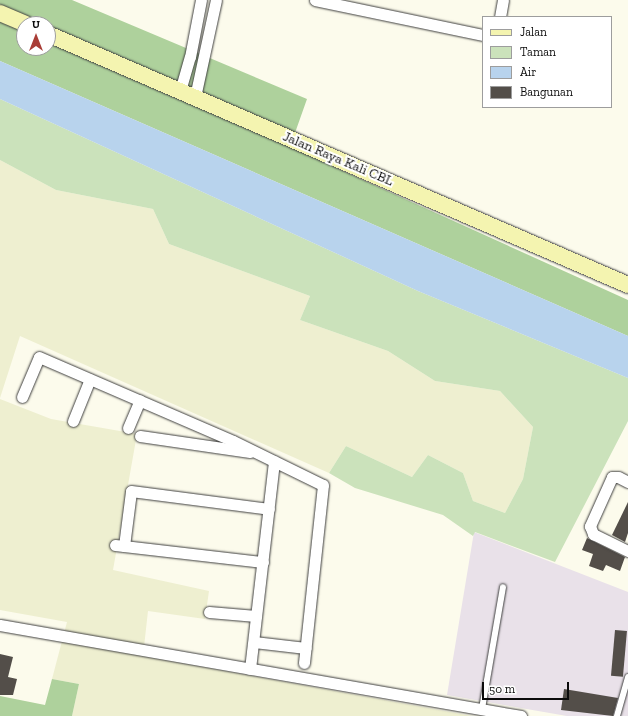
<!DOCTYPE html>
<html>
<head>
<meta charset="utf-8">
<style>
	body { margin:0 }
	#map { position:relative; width:628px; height:716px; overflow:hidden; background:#fcfbec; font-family:"Zilla Slab",serif }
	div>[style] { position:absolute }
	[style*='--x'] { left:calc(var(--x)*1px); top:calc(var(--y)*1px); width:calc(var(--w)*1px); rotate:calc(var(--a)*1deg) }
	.industrial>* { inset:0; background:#e9e1e9 }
	.farmland>* { inset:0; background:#eeefd0 }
	.green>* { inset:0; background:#cbe2bb }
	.forest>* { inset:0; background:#aed19c }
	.water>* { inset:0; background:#b8d3ed }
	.building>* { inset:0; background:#534e49; transform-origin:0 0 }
	.roads { filter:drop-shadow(0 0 1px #3e3e3e) drop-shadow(0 0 1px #3e3e3e) }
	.lane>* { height:5.5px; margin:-2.75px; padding:0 2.75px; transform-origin:2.75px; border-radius:2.75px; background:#fff }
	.street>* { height:11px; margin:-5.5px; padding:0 5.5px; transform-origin:5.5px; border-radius:5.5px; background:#fff }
	.secondary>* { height:16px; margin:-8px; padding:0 8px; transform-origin:8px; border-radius:8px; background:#f4f4b0 }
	span { translate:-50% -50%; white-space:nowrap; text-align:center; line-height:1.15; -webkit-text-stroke:4px #fff; paint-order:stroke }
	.street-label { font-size:14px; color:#0b0b0b }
	.legend { position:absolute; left:482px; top:16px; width:130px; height:92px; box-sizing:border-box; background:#fff; border:1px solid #9d9d9d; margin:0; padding:5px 7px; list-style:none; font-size:12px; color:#0b0b0b }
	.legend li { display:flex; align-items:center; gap:8px; height:20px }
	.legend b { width:20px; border:1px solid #9d9d9d }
	.north { position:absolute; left:16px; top:16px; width:40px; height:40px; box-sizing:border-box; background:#fff; border:1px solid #9d9d9d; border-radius:50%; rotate:0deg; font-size:11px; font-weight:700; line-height:16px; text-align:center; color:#0b0b0b }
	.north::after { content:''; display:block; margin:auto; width:14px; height:18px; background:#a93d36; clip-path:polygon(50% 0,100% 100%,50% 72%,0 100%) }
	.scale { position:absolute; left:482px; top:682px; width:87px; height:18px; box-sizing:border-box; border:2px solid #0b0b0b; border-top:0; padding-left:5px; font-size:12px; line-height:14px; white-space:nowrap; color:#0b0b0b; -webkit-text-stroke:3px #fff; paint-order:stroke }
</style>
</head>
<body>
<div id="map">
	<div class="industrial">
		<div style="clip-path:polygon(474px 532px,628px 592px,628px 716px,567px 716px,447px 695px)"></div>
	</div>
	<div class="farmland">
		<div style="clip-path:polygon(0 160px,56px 190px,153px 209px,169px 244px,310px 296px,300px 320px,388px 351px,435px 381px,500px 391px,533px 427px,523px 479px,505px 513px,473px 501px,463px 473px,428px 455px,412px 477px,346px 446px,329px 473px,20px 336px,0 398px)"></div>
		<div style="clip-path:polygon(0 399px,51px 419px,137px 434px,113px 570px,209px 591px,205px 619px,148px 611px,143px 656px,472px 716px,72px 716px,79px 684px,52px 679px,67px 622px,0 610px)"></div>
	</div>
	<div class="green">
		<div style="clip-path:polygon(0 99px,418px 291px,628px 378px,628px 421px,555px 562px,475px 532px,473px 536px,443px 515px,355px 488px,329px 473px,346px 446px,412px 477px,428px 455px,463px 473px,473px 501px,505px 513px,523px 479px,533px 427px,500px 391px,435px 381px,388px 351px,300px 320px,310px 296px,169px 244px,153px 209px,56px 190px,0 160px)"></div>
	</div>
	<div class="forest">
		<div style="clip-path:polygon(evenodd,0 0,72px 0,307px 99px,290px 147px,628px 300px,628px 336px,0 61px,0 0,24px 24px,48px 24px,48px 48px,24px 48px,24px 24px)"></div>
		<div style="clip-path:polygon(52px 679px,79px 684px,72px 716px,0 716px,0 696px,45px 705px)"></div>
	</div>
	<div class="water">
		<div style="clip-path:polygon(0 61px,628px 336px,628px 378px,418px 291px,0 99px)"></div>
	</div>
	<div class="building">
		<div style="clip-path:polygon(628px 502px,628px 533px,625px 542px,612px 535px)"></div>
		<div style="clip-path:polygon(587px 538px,625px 557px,620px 571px,606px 565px,603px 571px,589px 566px,593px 554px,582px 550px)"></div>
		<div style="left:615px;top:630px;width:12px;height:46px;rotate:5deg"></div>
		<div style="clip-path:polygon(0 654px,13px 657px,8px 677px,17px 679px,13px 695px,0 695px)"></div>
		<div style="clip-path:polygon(564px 689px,618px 698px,613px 716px,561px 710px)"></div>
	</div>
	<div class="roads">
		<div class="lane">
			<div style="--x:482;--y:709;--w:123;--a:-80.2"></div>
			<div style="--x:617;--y:716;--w:40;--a:-74"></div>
		</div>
		<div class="street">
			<div style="--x:315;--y:0;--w:172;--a:11.8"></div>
			<div style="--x:500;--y:17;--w:17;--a:-80"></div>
			<div style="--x:180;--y:91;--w:35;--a:-74"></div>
			<div style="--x:190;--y:57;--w:58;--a:-79.1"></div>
			<div style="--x:195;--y:97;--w:99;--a:-77.8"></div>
			<div style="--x:22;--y:397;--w:43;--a:-67"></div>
			<div style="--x:39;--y:357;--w:211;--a:23.4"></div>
			<div style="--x:233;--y:441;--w:100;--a:26.1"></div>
			<div style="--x:323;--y:485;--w:179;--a:96.1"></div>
			<div style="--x:73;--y:421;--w:45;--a:-68"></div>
			<div style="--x:128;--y:428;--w:30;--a:-67"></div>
			<div style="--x:140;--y:436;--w:111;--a:8.3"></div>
			<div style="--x:628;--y:482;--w:11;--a:-153"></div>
			<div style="--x:618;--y:477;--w:6;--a:180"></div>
			<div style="--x:612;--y:477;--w:54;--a:114.2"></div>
			<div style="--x:590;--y:526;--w:9;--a:69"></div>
			<div style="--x:593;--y:534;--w:39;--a:26"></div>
			<div style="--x:115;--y:545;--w:149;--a:6.6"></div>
			<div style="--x:124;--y:546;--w:55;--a:-82.7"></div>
			<div style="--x:131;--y:491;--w:139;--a:7.4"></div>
			<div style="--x:209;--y:612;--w:47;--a:4.9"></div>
			<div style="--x:0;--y:625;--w:529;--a:9.91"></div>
			<div style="--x:254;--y:642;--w:52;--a:6.6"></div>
			<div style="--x:250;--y:669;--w:209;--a:-83.4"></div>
		</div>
		<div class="secondary">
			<div style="--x:0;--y:13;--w:28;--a:23"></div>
			<div style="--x:48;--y:34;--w:632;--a:23.4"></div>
		</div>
	</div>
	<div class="street-label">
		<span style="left:338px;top:159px;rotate:23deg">Jalan Raya Kali CBL</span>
	</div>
	<ul class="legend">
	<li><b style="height:5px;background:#f4f4b0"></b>Jalan</li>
	<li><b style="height:11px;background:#cbe2bb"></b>Taman</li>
	<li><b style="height:11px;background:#b8d3ed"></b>Air</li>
	<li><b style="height:11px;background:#534e49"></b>Bangunan</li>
	</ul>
	<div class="north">U</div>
	<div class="scale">50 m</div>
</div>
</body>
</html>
